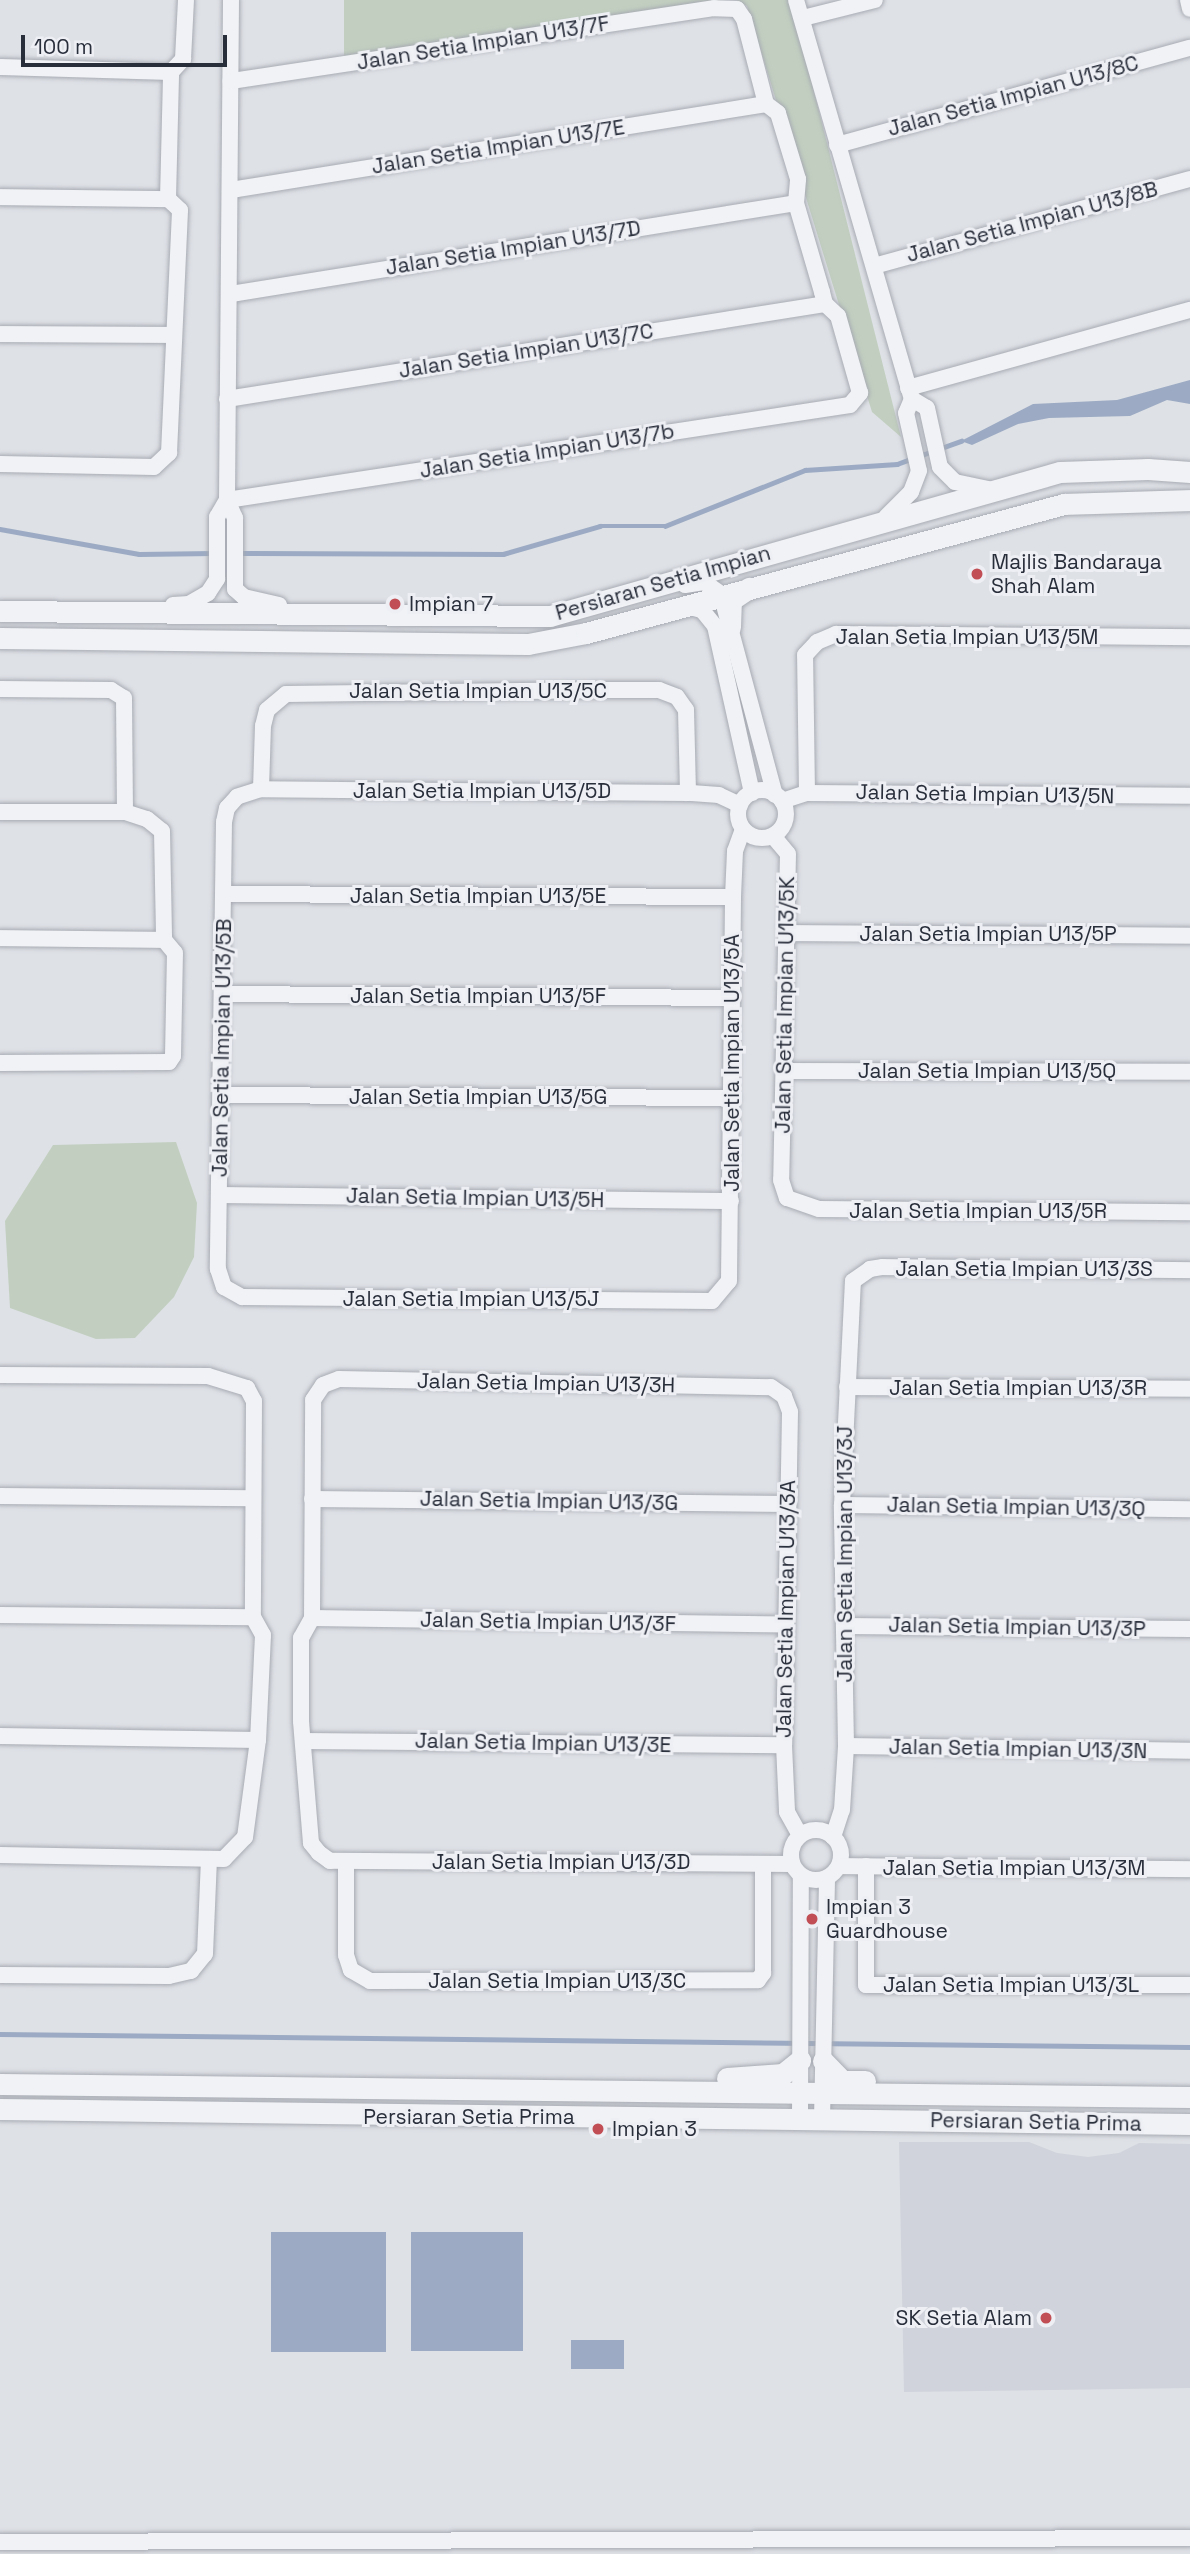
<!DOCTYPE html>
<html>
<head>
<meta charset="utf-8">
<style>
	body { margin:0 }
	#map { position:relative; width:1190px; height:2554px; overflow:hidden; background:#dee1e6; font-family:"Space Grotesk",sans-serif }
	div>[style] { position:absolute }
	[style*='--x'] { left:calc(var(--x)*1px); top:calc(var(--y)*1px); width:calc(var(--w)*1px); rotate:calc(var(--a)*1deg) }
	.built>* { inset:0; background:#d0d3db }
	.green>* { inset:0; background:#c2cfc0 }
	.water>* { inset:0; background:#9cabc3; transform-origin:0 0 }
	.stream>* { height:4.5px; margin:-2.25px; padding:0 2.25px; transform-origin:2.25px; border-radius:2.25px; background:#9cabc3 }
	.roads { filter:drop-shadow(0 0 2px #a8abb3) drop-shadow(0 0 2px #a8abb3) }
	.minor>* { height:16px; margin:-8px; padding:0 8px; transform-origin:8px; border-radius:8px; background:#f0f2f5 }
	.minor>.ring { margin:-8px; padding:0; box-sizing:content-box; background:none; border:16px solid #f0f2f5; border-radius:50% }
	.tertiary>* { height:21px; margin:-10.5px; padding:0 10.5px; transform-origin:10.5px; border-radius:10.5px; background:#f0f2f5 }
	.dots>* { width:19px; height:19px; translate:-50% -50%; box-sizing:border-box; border:4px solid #edeff4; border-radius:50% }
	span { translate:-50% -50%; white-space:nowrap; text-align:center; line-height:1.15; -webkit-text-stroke:6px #edeff4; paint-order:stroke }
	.street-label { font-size:21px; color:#292e3b }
	.poi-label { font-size:21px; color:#292e3b }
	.left { translate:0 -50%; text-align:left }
	.right { translate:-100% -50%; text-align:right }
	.scale { position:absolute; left:21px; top:35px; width:206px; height:32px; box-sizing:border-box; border:4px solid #292e3b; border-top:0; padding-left:9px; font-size:21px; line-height:24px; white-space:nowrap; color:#292e3b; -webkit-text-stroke:5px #edeff4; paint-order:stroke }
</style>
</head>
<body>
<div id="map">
	<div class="built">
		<div style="clip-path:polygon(899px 2142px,1029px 2142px,1057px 2153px,1088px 2157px,1119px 2153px,1139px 2143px,1190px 2144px,1190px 2388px,904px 2392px)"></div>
	</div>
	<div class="green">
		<div style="clip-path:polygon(344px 0,724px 0,344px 57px)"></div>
		<div style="clip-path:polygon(737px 0,791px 0,901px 437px,872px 412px,747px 6px)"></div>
		<div style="clip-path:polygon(176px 1142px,197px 1203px,194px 1257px,174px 1297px,135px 1338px,96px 1339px,10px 1308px,5px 1221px,53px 1145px)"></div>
	</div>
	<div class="water">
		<div style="clip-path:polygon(1190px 380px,1190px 404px,1167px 400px,1130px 416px,1049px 418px,1018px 424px,972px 445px,961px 441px,1033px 404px,1117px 400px)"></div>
		<div style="left:271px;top:2232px;width:115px;height:120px"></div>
		<div style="left:411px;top:2232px;width:112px;height:119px"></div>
		<div style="left:571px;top:2340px;width:53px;height:29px"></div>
	</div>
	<div class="stream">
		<div style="--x:919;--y:456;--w:45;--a:-19.7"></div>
		<div style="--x:0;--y:529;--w:141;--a:10.2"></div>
		<div style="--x:139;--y:554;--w:74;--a:-0.8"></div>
		<div style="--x:239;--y:553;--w:264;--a:0.2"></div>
		<div style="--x:503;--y:554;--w:101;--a:-16.1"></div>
		<div style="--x:600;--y:526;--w:65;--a:0"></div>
		<div style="--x:665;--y:526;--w:151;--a:-21.8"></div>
		<div style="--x:805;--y:470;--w:92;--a:-3.7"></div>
		<div style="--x:897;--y:464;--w:15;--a:-20"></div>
		<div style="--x:0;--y:2034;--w:1190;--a:0.63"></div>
	</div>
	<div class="roads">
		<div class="minor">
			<div style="--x:231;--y:0;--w:500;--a:90.46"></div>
			<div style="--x:227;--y:500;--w:20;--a:66"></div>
			<div style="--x:235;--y:518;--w:71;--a:90"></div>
			<div style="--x:235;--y:589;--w:12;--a:42"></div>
			<div style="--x:244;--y:597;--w:36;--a:13"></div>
			<div style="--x:796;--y:0;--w:416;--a:73.8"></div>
			<div style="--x:912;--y:399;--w:15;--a:113"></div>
			<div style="--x:906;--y:413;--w:59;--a:77.4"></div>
			<div style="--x:919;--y:471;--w:22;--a:111"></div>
			<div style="--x:911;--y:492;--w:35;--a:135"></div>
			<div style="--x:1188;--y:0;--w:9;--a:77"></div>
			<div style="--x:803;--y:18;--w:74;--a:-14"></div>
			<div style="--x:0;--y:67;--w:171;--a:1.7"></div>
			<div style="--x:837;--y:145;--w:366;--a:-15.4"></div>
			<div style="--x:231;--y:190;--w:542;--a:-9.13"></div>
			<div style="--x:0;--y:197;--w:168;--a:0.7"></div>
			<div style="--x:874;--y:266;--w:328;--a:-15.4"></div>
			<div style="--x:231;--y:294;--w:572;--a:-9.15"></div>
			<div style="--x:0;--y:334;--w:173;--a:0.3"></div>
			<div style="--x:908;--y:388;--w:293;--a:-15.5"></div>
			<div style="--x:227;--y:399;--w:605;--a:-9.03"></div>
			<div style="--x:912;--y:399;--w:17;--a:31"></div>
			<div style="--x:927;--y:408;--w:60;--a:77.6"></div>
			<div style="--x:940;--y:467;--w:21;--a:45"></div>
			<div style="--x:955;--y:482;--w:34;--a:12"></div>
			<div style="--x:0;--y:464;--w:154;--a:1.1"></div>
			<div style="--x:154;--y:467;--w:21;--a:-43"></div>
			<div style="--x:169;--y:453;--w:243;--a:-87.4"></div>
			<div style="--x:180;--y:210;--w:16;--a:-137"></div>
			<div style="--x:168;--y:199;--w:127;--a:-88.6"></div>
			<div style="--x:171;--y:72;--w:18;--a:-47"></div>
			<div style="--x:183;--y:59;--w:59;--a:-87.1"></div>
			<div style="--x:227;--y:500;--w:630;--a:-8.67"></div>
			<div style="--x:850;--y:405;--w:16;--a:-50"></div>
			<div style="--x:860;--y:393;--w:80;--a:-105.9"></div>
			<div style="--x:838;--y:316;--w:18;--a:-137"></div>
			<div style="--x:825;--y:304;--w:12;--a:-104"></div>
			<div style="--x:822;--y:292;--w:93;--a:-106.3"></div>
			<div style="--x:796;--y:203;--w:24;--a:-85"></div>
			<div style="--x:798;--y:179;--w:69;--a:-106.9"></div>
			<div style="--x:778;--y:113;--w:15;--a:-143"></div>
			<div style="--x:766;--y:104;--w:88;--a:-104.5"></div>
			<div style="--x:744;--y:19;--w:12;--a:-125"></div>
			<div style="--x:737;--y:9;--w:23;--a:-178"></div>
			<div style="--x:714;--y:8;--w:489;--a:171.4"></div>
			<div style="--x:685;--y:585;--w:19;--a:-9"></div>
			<div style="--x:704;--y:582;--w:21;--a:35"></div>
			<div style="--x:721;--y:594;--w:208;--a:75"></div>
			<div style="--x:173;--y:605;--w:16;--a:-4"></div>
			<div style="--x:189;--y:604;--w:22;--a:-30"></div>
			<div style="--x:208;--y:593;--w:17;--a:-57"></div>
			<div style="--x:217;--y:579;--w:62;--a:-90"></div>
			<div style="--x:217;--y:517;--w:20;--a:-60"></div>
			<div style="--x:683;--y:605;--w:20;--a:15"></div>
			<div style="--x:702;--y:610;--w:21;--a:51"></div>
			<div style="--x:715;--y:626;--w:171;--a:77.5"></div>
			<div style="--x:0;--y:689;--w:111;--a:0.5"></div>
			<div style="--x:111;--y:690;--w:15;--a:32"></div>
			<div style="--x:124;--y:698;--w:114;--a:89.5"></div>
			<div style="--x:261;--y:789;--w:63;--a:-88.2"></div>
			<div style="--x:263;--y:726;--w:16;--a:-76"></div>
			<div style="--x:267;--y:710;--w:25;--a:-40"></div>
			<div style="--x:286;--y:694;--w:322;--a:-0.7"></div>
			<div style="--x:608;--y:690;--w:51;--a:0"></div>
			<div style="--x:659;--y:690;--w:19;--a:21"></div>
			<div style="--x:677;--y:697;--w:16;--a:55"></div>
			<div style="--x:686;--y:710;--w:83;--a:88.6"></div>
			<div class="ring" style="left:738px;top:790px;width:32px;height:32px"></div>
			<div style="--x:807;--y:793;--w:138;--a:-90.8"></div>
			<div style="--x:805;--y:655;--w:18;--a:-47"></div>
			<div style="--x:817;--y:642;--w:21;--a:-23"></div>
			<div style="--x:836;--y:634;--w:354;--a:0.5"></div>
			<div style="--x:782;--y:801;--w:26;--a:-18"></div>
			<div style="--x:807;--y:793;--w:383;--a:0.4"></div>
			<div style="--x:740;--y:805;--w:23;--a:-155"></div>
			<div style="--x:719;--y:795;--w:31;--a:-176"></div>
			<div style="--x:688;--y:793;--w:427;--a:-179.5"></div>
			<div style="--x:261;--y:789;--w:25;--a:162"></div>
			<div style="--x:237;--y:797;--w:15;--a:132"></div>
			<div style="--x:227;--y:808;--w:14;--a:102"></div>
			<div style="--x:224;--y:822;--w:447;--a:90.8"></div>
			<div style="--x:218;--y:1269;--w:19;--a:72"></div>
			<div style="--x:224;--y:1287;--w:21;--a:29"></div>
			<div style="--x:242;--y:1297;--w:470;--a:0.5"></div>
			<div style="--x:712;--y:1301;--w:26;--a:-50"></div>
			<div style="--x:729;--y:1281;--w:384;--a:-89.4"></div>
			<div style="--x:733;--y:897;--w:46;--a:-87.5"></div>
			<div style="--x:735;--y:851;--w:23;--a:-70"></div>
			<div style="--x:0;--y:812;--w:125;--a:0"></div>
			<div style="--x:125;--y:812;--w:23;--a:18"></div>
			<div style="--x:147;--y:819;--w:19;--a:39"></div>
			<div style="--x:162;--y:831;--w:109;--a:88.9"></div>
			<div style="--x:773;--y:836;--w:23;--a:50"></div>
			<div style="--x:788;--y:854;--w:326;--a:91.2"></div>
			<div style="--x:781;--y:1180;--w:19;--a:72"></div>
			<div style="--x:787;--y:1198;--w:34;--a:19"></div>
			<div style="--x:819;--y:1209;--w:371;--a:0.5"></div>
			<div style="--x:224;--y:894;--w:509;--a:0.34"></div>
			<div style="--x:787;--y:933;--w:403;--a:0.4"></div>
			<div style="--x:0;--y:938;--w:164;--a:0.7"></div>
			<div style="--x:224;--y:994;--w:508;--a:0.45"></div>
			<div style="--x:0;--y:1063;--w:169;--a:-0.3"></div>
			<div style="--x:169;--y:1062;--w:7;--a:-56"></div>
			<div style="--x:173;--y:1056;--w:103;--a:-88.9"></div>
			<div style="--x:175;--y:953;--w:17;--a:-130"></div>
			<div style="--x:784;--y:1071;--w:406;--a:0.1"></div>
			<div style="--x:224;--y:1095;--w:508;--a:0.34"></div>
			<div style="--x:220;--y:1195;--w:511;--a:0.67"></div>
			<div style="--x:0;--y:1375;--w:208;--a:0.3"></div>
			<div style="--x:208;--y:1376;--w:41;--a:17.1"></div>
			<div style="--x:247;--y:1388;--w:15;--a:62"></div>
			<div style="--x:254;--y:1401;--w:216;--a:90.3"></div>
			<div style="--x:253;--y:1617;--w:21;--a:61"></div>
			<div style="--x:263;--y:1635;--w:105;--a:92.7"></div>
			<div style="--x:258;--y:1740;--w:98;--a:97.6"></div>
			<div style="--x:245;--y:1837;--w:30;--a:134"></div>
			<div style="--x:224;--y:1859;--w:224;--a:-179"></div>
			<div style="--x:847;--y:1387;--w:343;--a:0.3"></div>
			<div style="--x:0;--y:1496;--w:252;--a:0.5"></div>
			<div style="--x:312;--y:1499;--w:475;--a:0.6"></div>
			<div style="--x:842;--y:1505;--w:348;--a:0.7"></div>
			<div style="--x:0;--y:1615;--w:253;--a:0.5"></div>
			<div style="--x:312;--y:1618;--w:473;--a:0.8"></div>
			<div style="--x:844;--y:1626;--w:346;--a:0.5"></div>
			<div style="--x:0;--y:1736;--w:258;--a:0.9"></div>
			<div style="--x:303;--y:1741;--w:481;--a:0.5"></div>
			<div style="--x:846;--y:1746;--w:344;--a:0.8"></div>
			<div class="ring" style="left:791px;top:1830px;width:34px;height:34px"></div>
			<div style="--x:833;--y:1837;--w:28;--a:-72"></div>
			<div style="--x:842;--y:1810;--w:64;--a:-86.4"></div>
			<div style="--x:846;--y:1746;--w:241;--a:-91"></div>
			<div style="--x:842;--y:1505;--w:224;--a:-87.2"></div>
			<div style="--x:853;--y:1281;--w:21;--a:-35"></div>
			<div style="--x:870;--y:1269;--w:13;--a:-9"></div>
			<div style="--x:883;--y:1267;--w:307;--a:0.6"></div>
			<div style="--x:346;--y:1861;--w:94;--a:90"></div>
			<div style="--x:346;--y:1955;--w:16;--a:72"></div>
			<div style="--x:351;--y:1970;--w:22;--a:30"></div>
			<div style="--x:370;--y:1981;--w:388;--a:-0.1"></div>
			<div style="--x:758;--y:1980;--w:9;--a:-54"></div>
			<div style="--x:763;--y:1973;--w:109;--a:-90"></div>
			<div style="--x:792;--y:1864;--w:462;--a:-179.6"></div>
			<div style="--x:330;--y:1861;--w:14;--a:-144"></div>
			<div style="--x:319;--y:1853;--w:13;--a:-129"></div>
			<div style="--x:311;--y:1843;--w:122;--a:-94.7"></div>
			<div style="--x:301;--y:1721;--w:83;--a:-90"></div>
			<div style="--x:301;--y:1638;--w:23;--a:-61"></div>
			<div style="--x:312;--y:1618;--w:218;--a:-89.7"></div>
			<div style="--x:313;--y:1400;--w:18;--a:-56"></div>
			<div style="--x:323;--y:1385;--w:17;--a:-21"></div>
			<div style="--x:339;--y:1379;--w:432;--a:1.1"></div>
			<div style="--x:771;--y:1387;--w:16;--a:35"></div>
			<div style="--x:784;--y:1396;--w:17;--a:69"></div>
			<div style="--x:790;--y:1412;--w:333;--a:91"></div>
			<div style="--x:784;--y:1745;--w:67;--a:87.4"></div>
			<div style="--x:787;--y:1812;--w:26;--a:61"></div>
			<div style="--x:839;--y:1866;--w:351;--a:0.5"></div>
			<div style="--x:866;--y:1866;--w:119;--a:90"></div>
			<div style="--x:866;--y:1985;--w:324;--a:0"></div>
			<div style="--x:0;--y:1975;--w:169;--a:0.3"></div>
			<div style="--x:169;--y:1976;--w:23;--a:-13"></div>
			<div style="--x:191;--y:1971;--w:22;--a:-51"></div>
			<div style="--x:205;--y:1954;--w:95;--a:-87.6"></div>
			<div style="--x:800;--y:2119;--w:243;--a:-89.8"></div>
			<div style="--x:822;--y:2119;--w:241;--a:-88.8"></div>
			<div style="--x:0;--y:2542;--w:1190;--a:-0.19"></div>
		</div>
		<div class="tertiary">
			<div style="--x:0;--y:611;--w:550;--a:0.52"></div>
			<div style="--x:550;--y:616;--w:530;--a:-15.77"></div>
			<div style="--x:1060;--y:472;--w:88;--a:-2"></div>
			<div style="--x:1148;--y:469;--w:42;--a:4.1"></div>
			<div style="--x:730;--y:627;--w:27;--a:-88"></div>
			<div style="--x:731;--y:600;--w:22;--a:-34"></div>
			<div style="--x:0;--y:638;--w:528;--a:0.65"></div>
			<div style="--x:528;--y:644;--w:59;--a:-10.7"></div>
			<div style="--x:586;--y:633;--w:495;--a:-15.1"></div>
			<div style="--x:1064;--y:504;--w:126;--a:-1.8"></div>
			<div style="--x:823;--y:2061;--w:28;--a:46"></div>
			<div style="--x:842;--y:2081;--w:23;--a:0"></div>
			<div style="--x:727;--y:2078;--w:56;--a:-4.1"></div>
			<div style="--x:783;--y:2074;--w:22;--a:-39"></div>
			<div style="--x:0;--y:2084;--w:1190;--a:0.63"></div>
			<div style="--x:0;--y:2109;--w:1190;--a:0.72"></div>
		</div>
	</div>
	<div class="dots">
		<div style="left:977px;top:574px;background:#c14e54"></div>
		<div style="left:395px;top:604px;background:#c14e54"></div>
		<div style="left:812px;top:1919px;background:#c14e54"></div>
		<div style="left:598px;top:2129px;background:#c14e54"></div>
		<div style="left:1046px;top:2318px;background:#c14e54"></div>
	</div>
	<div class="street-label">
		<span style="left:483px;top:43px;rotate:-9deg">Jalan Setia Impian U13/7F</span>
		<span style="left:1013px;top:96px;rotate:-15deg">Jalan Setia Impian U13/8C</span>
		<span style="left:498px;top:147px;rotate:-9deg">Jalan Setia Impian U13/7E</span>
		<span style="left:1032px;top:222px;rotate:-15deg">Jalan Setia Impian U13/8B</span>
		<span style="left:513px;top:248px;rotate:-9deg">Jalan Setia Impian U13/7D</span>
		<span style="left:526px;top:351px;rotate:-9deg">Jalan Setia Impian U13/7C</span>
		<span style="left:547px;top:451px;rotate:-9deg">Jalan Setia Impian U13/7b</span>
		<span style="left:663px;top:583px;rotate:-16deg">Persiaran Setia Impian</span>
		<span style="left:967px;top:637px">Jalan Setia Impian U13/5M</span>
		<span style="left:478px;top:691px">Jalan Setia Impian U13/5C</span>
		<span style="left:482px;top:791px">Jalan Setia Impian U13/5D</span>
		<span style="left:985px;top:794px;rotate:1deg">Jalan Setia Impian U13/5N</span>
		<span style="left:478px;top:896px">Jalan Setia Impian U13/5E</span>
		<span style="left:988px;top:934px">Jalan Setia Impian U13/5P</span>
		<span style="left:478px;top:996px">Jalan Setia Impian U13/5F</span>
		<span style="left:785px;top:1005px;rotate:-89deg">Jalan Setia Impian U13/5K</span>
		<span style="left:222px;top:1048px;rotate:-89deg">Jalan Setia Impian U13/5B</span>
		<span style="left:732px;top:1063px;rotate:-90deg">Jalan Setia Impian U13/5A</span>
		<span style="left:987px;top:1071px">Jalan Setia Impian U13/5Q</span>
		<span style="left:478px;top:1097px">Jalan Setia Impian U13/5G</span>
		<span style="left:475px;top:1198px;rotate:1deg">Jalan Setia Impian U13/5H</span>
		<span style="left:978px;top:1211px">Jalan Setia Impian U13/5R</span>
		<span style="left:1024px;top:1269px">Jalan Setia Impian U13/3S</span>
		<span style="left:471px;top:1299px">Jalan Setia Impian U13/5J</span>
		<span style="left:546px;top:1383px;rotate:1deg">Jalan Setia Impian U13/3H</span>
		<span style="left:1018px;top:1388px">Jalan Setia Impian U13/3R</span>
		<span style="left:549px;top:1501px;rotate:1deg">Jalan Setia Impian U13/3G</span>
		<span style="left:1016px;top:1507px;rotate:1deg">Jalan Setia Impian U13/3Q</span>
		<span style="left:845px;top:1554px;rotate:-90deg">Jalan Setia Impian U13/3J</span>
		<span style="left:786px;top:1609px;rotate:-89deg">Jalan Setia Impian U13/3A</span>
		<span style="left:548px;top:1622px;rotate:1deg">Jalan Setia Impian U13/3F</span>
		<span style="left:1017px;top:1627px;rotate:1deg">Jalan Setia Impian U13/3P</span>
		<span style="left:543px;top:1743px;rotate:1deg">Jalan Setia Impian U13/3E</span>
		<span style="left:1018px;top:1749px;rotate:1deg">Jalan Setia Impian U13/3N</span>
		<span style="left:561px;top:1862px">Jalan Setia Impian U13/3D</span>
		<span style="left:1014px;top:1868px">Jalan Setia Impian U13/3M</span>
		<span style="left:557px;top:1981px">Jalan Setia Impian U13/3C</span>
		<span style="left:1011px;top:1985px">Jalan Setia Impian U13/3L</span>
		<span style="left:469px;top:2117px">Persiaran Setia Prima</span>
		<span style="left:1036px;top:2122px;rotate:1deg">Persiaran Setia Prima</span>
	</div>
	<div class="poi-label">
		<span class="left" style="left:991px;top:574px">Majlis Bandaraya<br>Shah Alam</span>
		<span class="left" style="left:409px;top:604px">Impian 7</span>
		<span class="left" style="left:826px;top:1919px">Impian 3<br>Guardhouse</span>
		<span class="left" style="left:612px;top:2129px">Impian 3</span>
		<span class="right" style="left:1032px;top:2318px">SK Setia Alam</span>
	</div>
	<div class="scale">100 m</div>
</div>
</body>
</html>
